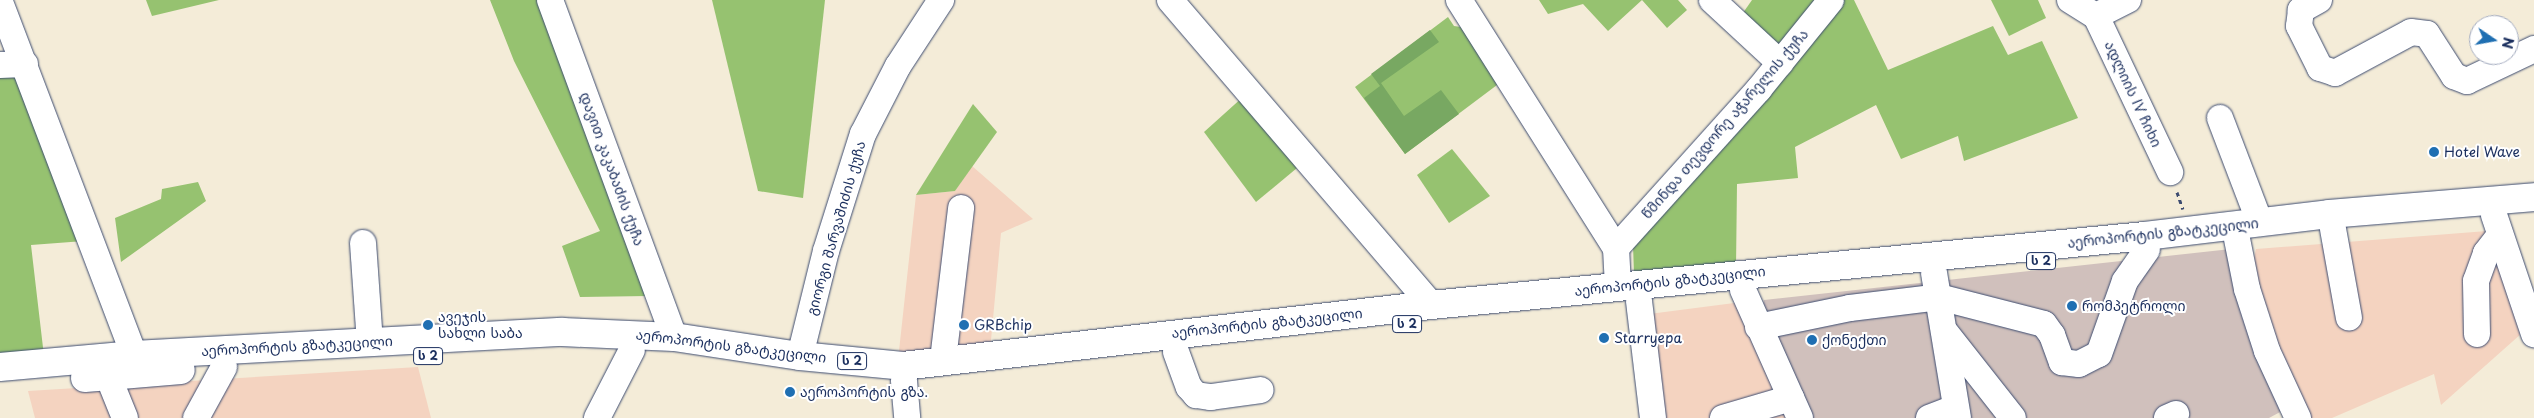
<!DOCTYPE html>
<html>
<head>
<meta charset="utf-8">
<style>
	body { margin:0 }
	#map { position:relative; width:2534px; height:418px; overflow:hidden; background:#f4ecd8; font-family:"Playpen Sans","Noto Sans Georgian",sans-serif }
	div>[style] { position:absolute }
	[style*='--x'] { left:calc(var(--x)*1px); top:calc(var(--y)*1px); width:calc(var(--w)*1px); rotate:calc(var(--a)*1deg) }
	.built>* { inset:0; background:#f4d3c0 }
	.industrial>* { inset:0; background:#d0c0bc }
	.green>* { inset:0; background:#96c270 }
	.forest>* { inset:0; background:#78a862 }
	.path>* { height:3px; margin-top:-1.5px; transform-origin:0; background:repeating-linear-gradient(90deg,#3c4b70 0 4px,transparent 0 8px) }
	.roads { filter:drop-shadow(0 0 1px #3c4b70) drop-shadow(0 0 1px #3c4b70) }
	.minor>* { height:26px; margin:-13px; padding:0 13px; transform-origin:13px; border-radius:13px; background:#fff }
	.highway>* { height:28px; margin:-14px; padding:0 14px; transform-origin:14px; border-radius:14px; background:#fff }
	.dots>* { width:14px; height:14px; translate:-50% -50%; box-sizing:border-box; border:2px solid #fff; border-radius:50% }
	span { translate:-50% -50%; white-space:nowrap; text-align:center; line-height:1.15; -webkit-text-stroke:4px #fff; paint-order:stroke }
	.shield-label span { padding:1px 4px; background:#fff; border:1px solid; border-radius:4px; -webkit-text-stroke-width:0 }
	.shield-label { font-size:12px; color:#1b2f5e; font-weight:700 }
	.street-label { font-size:14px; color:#1b2f5e }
	.poi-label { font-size:14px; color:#1b2f5e }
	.left { translate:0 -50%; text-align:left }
	.north { position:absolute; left:2469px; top:15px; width:50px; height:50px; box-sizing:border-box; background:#fff; border:1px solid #a4acbf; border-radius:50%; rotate:102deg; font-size:14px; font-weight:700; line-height:20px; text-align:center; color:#1b2f5e }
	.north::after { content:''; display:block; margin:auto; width:18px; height:22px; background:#1f6fb2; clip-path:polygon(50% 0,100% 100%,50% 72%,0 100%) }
</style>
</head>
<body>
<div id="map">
	<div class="built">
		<div style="clip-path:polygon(972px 166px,1033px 219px,1001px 233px,990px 351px,898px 360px,916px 195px,955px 191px)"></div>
		<div style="clip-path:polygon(2487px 231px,2530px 326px,2441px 405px,2434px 374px,2332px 418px,2298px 418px,2247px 289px,2256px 249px)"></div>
		<div style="clip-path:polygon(1742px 302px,1800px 418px,1657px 418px,1649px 314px)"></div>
		<div style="clip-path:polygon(418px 367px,431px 418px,35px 418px,28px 391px)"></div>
	</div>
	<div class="industrial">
		<div style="clip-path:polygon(2231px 249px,2293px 405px,2269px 418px,1800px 418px,1758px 327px,1764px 300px)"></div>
	</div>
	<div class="green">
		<div style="clip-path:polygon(146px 0,219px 0,152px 16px)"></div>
		<div style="clip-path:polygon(490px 0,543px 0,648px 296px,580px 297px,562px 246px,600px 231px,514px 61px)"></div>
		<div style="clip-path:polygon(712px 0,825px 0,803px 198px,758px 191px)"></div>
		<div style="clip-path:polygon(1539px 0,1678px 0,1687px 10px,1667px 28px,1642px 0,1608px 31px,1583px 4px,1548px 14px)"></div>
		<div style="clip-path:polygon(1752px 0,1822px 0,1777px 52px,1738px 20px)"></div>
		<div style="clip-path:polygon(1831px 0,1854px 0,1888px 70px,1993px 26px,2008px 55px,2042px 41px,2078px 118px,1964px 161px,1958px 136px,1901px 159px,1876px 105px,1795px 147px,1798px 178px,1737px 184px,1736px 268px,1634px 275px,1633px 244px)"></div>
		<div style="clip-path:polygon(1991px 0,2038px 0,2046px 18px,2009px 36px)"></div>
		<div style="clip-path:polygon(1448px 17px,1454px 26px,1461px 27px,1501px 82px,1405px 154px,1355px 87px)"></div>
		<div style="clip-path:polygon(0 75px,23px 75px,84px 241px,31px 245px,44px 356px,0 359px)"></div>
		<div style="clip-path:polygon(1244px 96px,1303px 163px,1256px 202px,1204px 132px)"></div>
		<div style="clip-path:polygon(973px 104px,997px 132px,955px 191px,916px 195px)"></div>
		<div style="clip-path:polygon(1452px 149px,1490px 196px,1449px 223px,1417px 175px)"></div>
		<div style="clip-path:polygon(198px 182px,206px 201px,121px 262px,115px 218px,161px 199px,162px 189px)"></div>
	</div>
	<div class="forest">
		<div style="clip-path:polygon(1430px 30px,1439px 42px,1381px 83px,1404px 116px,1441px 90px,1459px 114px,1405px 154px,1364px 98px,1380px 86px,1371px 74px)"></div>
	</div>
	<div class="path">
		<div style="--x:2177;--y:192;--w:18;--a:71"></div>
	</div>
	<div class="roads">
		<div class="minor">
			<div style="--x:550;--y:0;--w:359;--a:69.8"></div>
			<div style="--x:1170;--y:0;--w:401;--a:49.4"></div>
			<div style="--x:1459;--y:0;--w:294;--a:57.7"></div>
			<div style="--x:1616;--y:248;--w:39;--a:87"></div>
			<div style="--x:1712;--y:0;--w:93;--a:42.8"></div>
			<div style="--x:2070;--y:0;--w:31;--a:32"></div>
			<div style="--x:2096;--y:16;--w:173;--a:64.6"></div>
			<div style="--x:2319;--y:0;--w:21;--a:151"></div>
			<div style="--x:2301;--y:10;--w:16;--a:97"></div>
			<div style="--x:2299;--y:26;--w:47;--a:63.4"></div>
			<div style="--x:2320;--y:68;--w:16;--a:18"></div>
			<div style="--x:2335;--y:73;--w:86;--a:-28.3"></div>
			<div style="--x:2411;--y:32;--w:16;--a:7"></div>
			<div style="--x:2427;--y:34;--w:50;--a:57.3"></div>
			<div style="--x:2454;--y:76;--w:14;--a:21"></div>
			<div style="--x:2467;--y:81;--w:74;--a:-25.5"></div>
			<div style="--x:0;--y:2;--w:378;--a:69.2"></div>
			<div style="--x:2096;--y:16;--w:36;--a:-27"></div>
			<div style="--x:0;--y:65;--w:25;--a:-2"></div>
			<div style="--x:2220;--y:118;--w:112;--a:69.1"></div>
			<div style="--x:2494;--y:215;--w:126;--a:71.4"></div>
			<div style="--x:2333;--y:229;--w:90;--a:79.8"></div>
			<div style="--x:2237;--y:239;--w:51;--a:78.7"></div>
			<div style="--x:2247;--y:289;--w:65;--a:72.1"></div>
			<div style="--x:2267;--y:351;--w:74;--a:65.2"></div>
			<div style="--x:363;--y:243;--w:100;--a:86"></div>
			<div style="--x:1616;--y:248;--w:214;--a:-48"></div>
			<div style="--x:1759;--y:89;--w:114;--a:-51"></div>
			<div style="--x:1934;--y:273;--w:147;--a:80.6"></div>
			<div style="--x:1743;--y:290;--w:140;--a:66"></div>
			<div style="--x:1639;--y:301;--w:118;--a:83.2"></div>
			<div style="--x:1758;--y:327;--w:94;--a:-11.7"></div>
			<div style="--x:1850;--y:308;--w:90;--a:-7"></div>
			<div style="--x:1939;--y:297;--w:108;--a:14.4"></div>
			<div style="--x:2044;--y:324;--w:14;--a:54"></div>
			<div style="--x:2052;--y:335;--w:29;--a:70"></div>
			<div style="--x:2062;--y:362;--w:17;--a:7"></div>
			<div style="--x:2079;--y:364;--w:22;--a:-27"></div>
			<div style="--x:2099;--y:354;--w:77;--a:-70.4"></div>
			<div style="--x:2125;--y:281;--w:38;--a:-55"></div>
			<div style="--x:1946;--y:333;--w:108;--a:51.8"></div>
			<div style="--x:2477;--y:334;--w:53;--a:-91.1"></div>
			<div style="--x:2476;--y:281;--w:30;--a:-70"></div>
			<div style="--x:2486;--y:253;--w:23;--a:-52"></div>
			<div style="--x:1176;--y:352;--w:37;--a:70"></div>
			<div style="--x:1189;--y:387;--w:11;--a:49"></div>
			<div style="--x:1196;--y:395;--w:15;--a:8"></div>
			<div style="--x:1211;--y:397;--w:50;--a:-8"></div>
			<div style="--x:800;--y:356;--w:108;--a:-76.1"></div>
			<div style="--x:826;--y:251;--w:123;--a:-72.5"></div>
			<div style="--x:863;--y:134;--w:76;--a:-62.8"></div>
			<div style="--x:898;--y:66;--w:79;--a:-56.9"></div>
			<div style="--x:943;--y:360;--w:153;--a:-83.2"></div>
			<div style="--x:108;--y:376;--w:45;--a:68"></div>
			<div style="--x:904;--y:381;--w:37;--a:85"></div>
			<div style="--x:196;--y:418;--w:58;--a:-61.2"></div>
			<div style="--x:597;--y:418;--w:76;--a:-62.8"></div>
			<div style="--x:1723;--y:418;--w:71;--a:-16.4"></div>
			<div style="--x:1929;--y:418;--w:28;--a:-21"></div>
			<div style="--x:2167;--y:418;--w:10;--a:-24"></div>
		</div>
		<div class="highway">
			<div style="--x:0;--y:367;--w:135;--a:-5.1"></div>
			<div style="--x:134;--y:355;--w:429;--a:-3.1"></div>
			<div style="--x:562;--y:332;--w:112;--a:2.6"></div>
			<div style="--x:674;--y:337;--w:127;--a:8.6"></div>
			<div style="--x:800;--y:356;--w:103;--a:5.5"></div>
			<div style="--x:903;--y:366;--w:532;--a:-6.59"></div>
			<div style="--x:1431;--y:305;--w:717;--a:-5.52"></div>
			<div style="--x:2145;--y:236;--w:185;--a:-6.8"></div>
			<div style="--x:2329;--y:214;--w:206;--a:-4.7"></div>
			<div style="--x:85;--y:378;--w:96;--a:-4.8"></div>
		</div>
	</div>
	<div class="dots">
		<div style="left:2434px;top:152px;background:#1f6fb2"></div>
		<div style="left:2072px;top:306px;background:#1f6fb2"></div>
		<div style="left:428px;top:325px;background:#1f6fb2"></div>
		<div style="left:964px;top:325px;background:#1f6fb2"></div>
		<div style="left:1604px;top:338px;background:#1f6fb2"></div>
		<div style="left:1812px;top:340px;background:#1f6fb2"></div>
		<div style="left:790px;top:392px;background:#1f6fb2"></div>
	</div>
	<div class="shield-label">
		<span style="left:2041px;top:261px">ს 2</span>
		<span style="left:1407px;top:324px">ს 2</span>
		<span style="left:428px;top:356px">ს 2</span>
		<span style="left:852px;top:361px">ს 2</span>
	</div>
	<div class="street-label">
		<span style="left:2133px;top:94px;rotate:65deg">ადლიის IV ჩიხი</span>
		<span style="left:1725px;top:124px;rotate:-49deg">წმინდა თევდორე აჭარელის ქუჩა</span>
		<span style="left:612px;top:169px;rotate:70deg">დავით კაკაბაძის ქუჩა</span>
		<span style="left:836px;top:228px;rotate:-74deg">გიორგი შარვაშიძის ქუჩა</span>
		<span style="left:2163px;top:233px;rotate:-6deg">აეროპორტის გზატკეცილი</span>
		<span style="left:1670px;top:281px;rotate:-6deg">აეროპორტის გზატკეცილი</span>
		<span style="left:1267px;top:323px;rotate:-6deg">აეროპორტის გზატკეცილი</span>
		<span style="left:297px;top:346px;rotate:-3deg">აეროპორტის გზატკეცილი</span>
		<span style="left:731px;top:346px;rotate:7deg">აეროპორტის გზატკეცილი</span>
	</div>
	<div class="poi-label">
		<span class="left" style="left:2444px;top:152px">Hotel Wave</span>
		<span class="left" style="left:2082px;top:306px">რომპეტროლი</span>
		<span class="left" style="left:438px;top:325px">ავეჯის<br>სახლი საბა</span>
		<span class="left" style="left:974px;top:325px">GRBchip</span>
		<span class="left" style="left:1614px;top:338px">Starryepa</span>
		<span class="left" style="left:1822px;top:340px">ქონექთი</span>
		<span class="left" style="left:800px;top:392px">აეროპორტის გზა.</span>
	</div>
	<div class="north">N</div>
</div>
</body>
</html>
